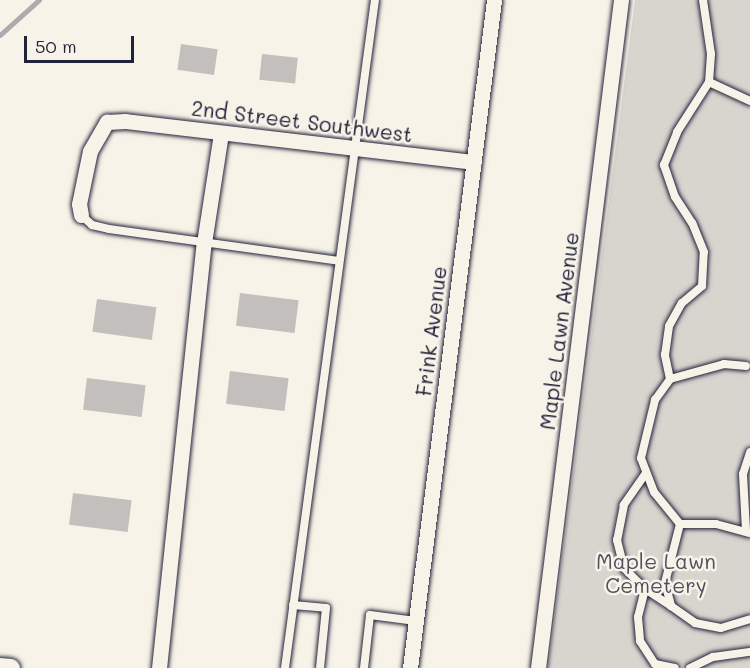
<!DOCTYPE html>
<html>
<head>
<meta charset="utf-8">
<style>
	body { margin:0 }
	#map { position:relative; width:750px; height:668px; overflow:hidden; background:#f7f3e8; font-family:Mali,sans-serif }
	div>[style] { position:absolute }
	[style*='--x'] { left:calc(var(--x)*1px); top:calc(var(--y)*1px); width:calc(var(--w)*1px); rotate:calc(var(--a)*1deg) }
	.green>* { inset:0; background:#d8d5cf }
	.stream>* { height:4.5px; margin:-2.25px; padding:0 2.25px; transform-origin:2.25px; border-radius:2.25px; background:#aeabad }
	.building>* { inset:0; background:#c2bfbd; transform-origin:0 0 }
	.roads { filter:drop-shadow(0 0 2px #22223b) drop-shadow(0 0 2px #22223b) }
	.service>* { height:8px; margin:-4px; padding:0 4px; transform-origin:4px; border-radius:4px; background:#f7f3e8 }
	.minor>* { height:15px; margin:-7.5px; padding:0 7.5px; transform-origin:7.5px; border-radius:7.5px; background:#f7f3e8 }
	.tertiary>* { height:18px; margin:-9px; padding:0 9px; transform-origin:9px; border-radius:9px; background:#f7f3e8 }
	span { translate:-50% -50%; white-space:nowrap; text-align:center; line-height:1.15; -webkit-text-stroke:5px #f7f3e8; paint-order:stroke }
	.street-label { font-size:21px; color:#22223b }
	.park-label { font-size:21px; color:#504f60 }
	.scale { position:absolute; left:24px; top:36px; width:110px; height:27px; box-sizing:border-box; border:3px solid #22223b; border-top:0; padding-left:8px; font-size:18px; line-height:21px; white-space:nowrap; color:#22223b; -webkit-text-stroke:4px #f7f3e8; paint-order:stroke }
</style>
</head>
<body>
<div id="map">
	<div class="green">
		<div style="clip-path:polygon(635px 0,750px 0,750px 668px,548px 668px)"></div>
	</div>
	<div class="stream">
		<div style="--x:0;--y:35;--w:52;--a:-41.9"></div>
	</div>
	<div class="building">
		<div style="left:181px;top:44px;width:37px;height:26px;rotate:8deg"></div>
		<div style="left:262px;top:54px;width:36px;height:26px;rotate:6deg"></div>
		<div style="left:240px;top:293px;width:59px;height:33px;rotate:7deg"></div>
		<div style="left:97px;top:299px;width:60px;height:33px;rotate:8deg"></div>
		<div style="left:230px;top:371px;width:59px;height:33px;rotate:7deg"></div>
		<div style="left:87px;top:378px;width:59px;height:32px;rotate:7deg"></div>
		<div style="left:73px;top:493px;width:59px;height:32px;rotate:7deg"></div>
	</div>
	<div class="roads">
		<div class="service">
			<div style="--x:703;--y:0;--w:55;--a:81.6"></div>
			<div style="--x:711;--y:54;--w:28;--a:94"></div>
			<div style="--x:709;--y:82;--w:45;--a:24.9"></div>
			<div style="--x:81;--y:215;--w:15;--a:42"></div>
			<div style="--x:92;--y:225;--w:17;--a:13"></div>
			<div style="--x:109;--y:229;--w:232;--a:7.9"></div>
			<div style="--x:670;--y:379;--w:56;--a:-15.5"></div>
			<div style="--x:724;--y:364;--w:22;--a:5"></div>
			<div style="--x:646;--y:473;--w:39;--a:125"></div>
			<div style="--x:624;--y:505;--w:36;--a:101"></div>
			<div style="--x:617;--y:540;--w:29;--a:76"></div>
			<div style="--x:624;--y:568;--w:30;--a:45"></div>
			<div style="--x:645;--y:589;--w:31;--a:33"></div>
			<div style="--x:680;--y:524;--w:41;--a:-129.1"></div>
			<div style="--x:654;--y:492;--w:36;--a:-111"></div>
			<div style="--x:641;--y:458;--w:60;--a:-76.4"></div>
			<div style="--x:655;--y:400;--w:26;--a:-54"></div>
			<div style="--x:670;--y:379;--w:25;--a:-102"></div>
			<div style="--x:665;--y:355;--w:29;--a:-82"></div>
			<div style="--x:669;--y:326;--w:26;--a:-61"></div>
			<div style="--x:682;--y:303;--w:26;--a:-40"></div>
			<div style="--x:702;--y:286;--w:34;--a:-87"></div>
			<div style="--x:704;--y:252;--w:31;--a:-112"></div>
			<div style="--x:692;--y:223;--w:31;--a:-123"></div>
			<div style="--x:675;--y:197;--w:34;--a:-109"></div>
			<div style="--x:664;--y:165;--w:35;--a:-68"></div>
			<div style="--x:677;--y:132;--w:59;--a:-57.4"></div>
			<div style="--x:680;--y:524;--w:61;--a:104.3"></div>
			<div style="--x:665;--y:583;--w:24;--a:75"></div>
			<div style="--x:671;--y:606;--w:29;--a:35"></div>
			<div style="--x:695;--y:623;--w:26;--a:11"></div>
			<div style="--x:721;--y:628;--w:30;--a:-17"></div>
			<div style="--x:680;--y:524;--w:36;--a:0"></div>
			<div style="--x:716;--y:524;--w:34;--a:15"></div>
			<div style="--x:746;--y:530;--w:56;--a:-93.1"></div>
			<div style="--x:743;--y:474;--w:23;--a:-72"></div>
			<div style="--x:645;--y:589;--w:29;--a:104"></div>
			<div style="--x:638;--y:617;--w:24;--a:85"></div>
			<div style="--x:640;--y:641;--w:27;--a:57"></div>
			<div style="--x:655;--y:664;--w:20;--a:11"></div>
			<div style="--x:293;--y:605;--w:33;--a:5"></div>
			<div style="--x:326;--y:608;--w:60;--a:95.7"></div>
			<div style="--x:285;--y:668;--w:674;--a:-82.33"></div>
			<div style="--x:364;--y:668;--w:53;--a:-83.5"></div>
			<div style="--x:370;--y:615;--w:46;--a:7.4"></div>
			<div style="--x:690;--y:668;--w:25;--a:-26"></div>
			<div style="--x:713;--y:657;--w:37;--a:-8"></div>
		</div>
		<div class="minor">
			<div style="--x:81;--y:215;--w:11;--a:-100"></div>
			<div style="--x:79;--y:204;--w:54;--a:-78.3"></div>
			<div style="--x:90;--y:151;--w:34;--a:-60"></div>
			<div style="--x:107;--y:122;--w:18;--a:-3"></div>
			<div style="--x:125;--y:121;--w:351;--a:6.7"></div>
			<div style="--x:159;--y:668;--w:427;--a:-84"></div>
			<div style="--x:204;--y:243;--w:111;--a:-81.2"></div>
			<div style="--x:410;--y:668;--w:673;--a:-82.83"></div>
			<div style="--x:538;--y:668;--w:673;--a:-82.92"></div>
		</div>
		<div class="tertiary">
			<div style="--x:0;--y:667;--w:11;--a:5"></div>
		</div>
	</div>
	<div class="street-label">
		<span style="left:302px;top:121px;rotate:7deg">2nd Street Southwest</span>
		<span style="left:431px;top:331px;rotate:-83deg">Frink Avenue</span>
		<span style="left:559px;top:331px;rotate:-83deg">Maple Lawn Avenue</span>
	</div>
	<div class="park-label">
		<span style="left:656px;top:573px">Maple Lawn<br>Cemetery</span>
	</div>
	<div class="scale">50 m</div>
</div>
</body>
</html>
